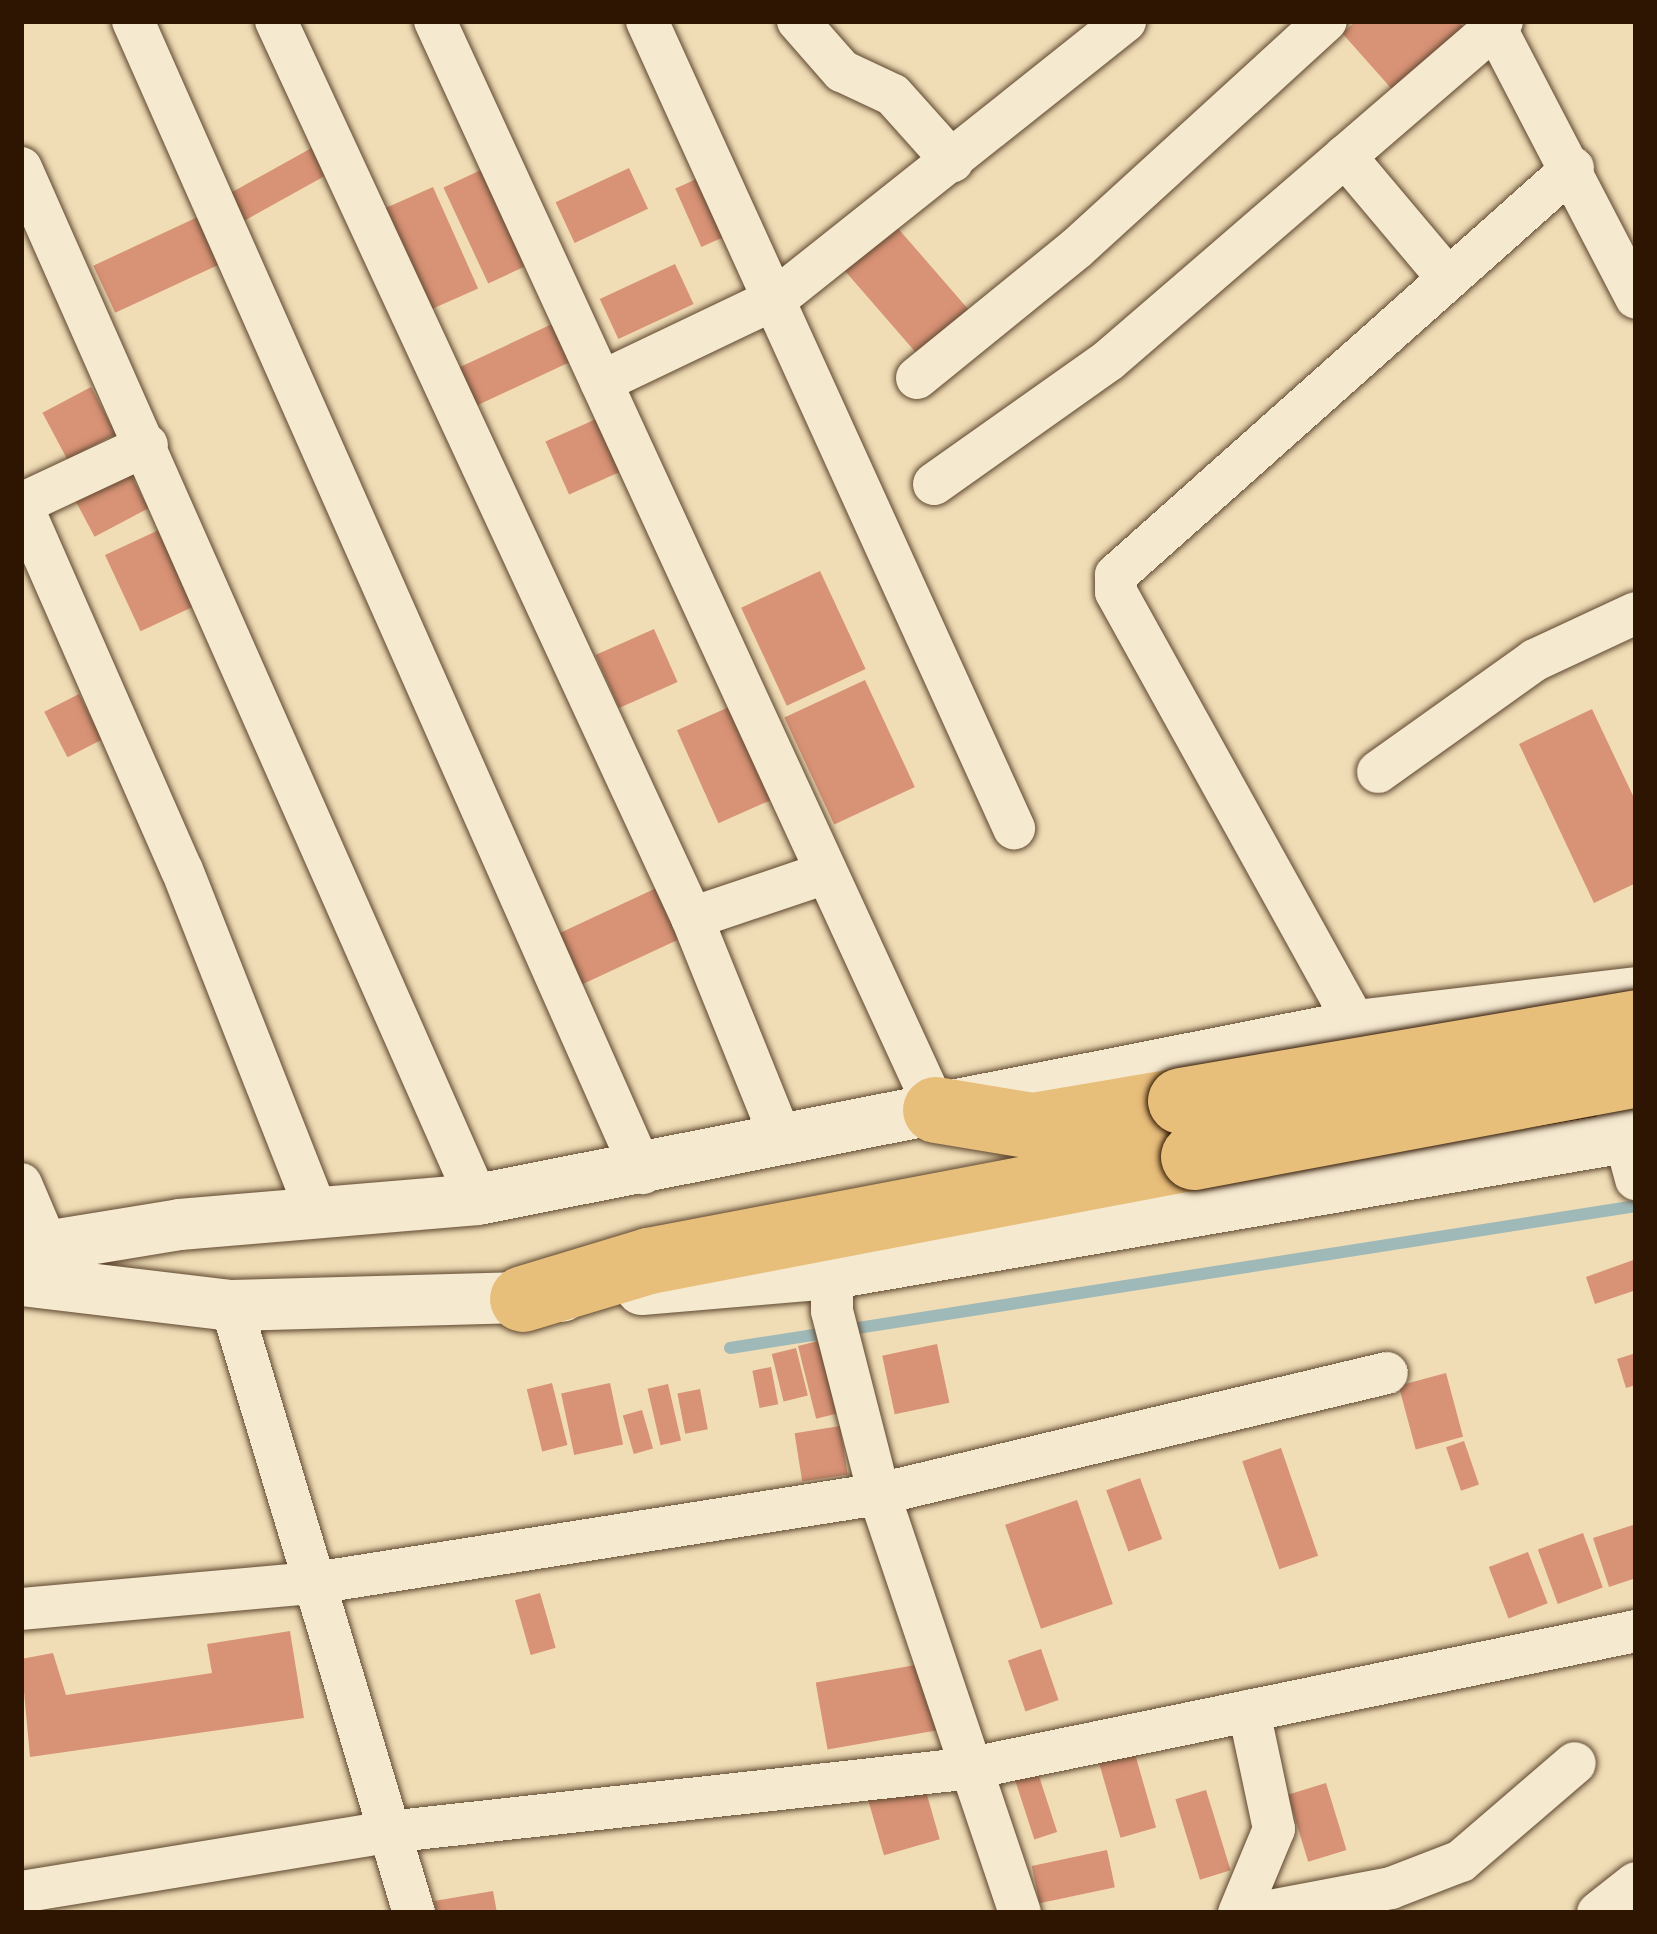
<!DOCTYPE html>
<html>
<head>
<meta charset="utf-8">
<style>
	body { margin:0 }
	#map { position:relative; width:1657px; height:1934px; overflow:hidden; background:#f0ddb6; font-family:Alegreya,serif }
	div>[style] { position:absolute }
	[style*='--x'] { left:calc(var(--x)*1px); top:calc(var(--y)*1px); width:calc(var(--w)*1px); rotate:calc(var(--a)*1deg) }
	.stream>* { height:12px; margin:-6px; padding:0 6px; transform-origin:6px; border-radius:6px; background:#9fb9b9 }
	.building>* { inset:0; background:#d89276; transform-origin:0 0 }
	.roads { filter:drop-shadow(0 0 3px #5e472f) drop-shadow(0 0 3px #5e472f) }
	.minor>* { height:42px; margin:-21px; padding:0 21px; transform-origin:21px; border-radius:21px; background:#f5e9d0 }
	.tertiary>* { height:51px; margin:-25.5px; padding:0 25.5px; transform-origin:25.5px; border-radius:25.5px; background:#f5e9d0 }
	.trunk>* { height:66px; margin:-33px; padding:0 33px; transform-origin:33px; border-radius:33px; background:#e8be7b }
	.bridges { filter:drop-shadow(0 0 3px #2e1502) drop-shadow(0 0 3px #2e1502) }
	.trunk-bridge>* { height:66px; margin:-33px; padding:0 33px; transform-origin:33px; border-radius:33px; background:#e8be7b }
	span { translate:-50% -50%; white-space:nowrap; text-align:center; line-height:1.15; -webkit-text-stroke:12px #f5e9d0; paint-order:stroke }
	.frame { position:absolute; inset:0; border:24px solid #2e1502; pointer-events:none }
</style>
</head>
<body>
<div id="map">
	<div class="stream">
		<div style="--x:730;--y:1348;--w:917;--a:-8.91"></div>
	</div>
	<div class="building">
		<div style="clip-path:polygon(1356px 21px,1458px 21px,1469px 33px,1398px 96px,1342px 33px)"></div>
		<div style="left:326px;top:140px;width:31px;height:122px;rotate:61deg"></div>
		<div style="left:496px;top:163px;width:106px;height:58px;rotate:65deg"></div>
		<div style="left:629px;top:168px;width:45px;height:81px;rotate:65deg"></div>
		<div style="left:710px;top:173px;width:64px;height:38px;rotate:66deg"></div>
		<div style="left:433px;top:187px;width:111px;height:55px;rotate:66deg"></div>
		<div style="left:202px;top:215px;width:52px;height:120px;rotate:65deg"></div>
		<div style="left:889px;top:218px;width:137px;height:68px;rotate:49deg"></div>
		<div style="left:675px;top:264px;width:44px;height:83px;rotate:65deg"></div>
		<div style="left:565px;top:318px;width:42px;height:121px;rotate:65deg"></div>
		<div style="left:91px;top:387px;width:53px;height:55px;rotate:62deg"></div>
		<div style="left:603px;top:416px;width:58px;height:63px;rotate:66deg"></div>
		<div style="left:125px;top:464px;width:50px;height:61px;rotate:62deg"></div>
		<div style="left:163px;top:528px;width:84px;height:64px;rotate:65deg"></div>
		<div style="left:820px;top:571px;width:108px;height:87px;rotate:65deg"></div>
		<div style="left:654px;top:629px;width:58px;height:64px;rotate:66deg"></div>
		<div style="left:865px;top:680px;width:118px;height:89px;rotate:65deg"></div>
		<div style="left:79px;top:694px;width:51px;height:39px;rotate:63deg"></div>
		<div style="left:729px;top:707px;width:102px;height:57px;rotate:66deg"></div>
		<div style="clip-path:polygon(1592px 709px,1636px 802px,1636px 883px,1594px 903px,1519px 744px)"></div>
		<div style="left:665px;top:884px;width:56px;height:122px;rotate:65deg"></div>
		<div style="clip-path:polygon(1636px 1259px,1636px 1290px,1595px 1304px,1586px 1277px)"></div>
		<div style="left:830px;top:1338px;width:75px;height:33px;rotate:76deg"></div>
		<div style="left:937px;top:1344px;width:60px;height:56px;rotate:78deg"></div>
		<div style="left:796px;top:1348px;width:49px;height:25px;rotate:76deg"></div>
		<div style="clip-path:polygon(1636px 1353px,1636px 1385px,1626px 1388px,1617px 1359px)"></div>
		<div style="left:771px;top:1367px;width:38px;height:19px;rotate:79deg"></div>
		<div style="left:1446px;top:1373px;width:66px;height:49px;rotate:75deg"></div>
		<div style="left:552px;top:1383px;width:64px;height:26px;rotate:76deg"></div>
		<div style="left:610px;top:1383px;width:63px;height:50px;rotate:78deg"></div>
		<div style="left:668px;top:1384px;width:58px;height:21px;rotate:77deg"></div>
		<div style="left:700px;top:1389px;width:41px;height:23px;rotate:79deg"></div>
		<div style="left:642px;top:1410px;width:40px;height:20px;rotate:74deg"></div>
		<div style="left:840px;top:1426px;width:49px;height:46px;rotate:81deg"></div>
		<div style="left:1464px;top:1441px;width:46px;height:19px;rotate:71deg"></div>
		<div style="left:1281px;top:1448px;width:114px;height:41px;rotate:71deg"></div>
		<div style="left:1140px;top:1478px;width:65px;height:36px;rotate:70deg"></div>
		<div style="left:1077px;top:1500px;width:110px;height:76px;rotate:71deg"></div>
		<div style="clip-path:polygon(1636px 1524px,1636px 1578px,1609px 1587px,1593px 1538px)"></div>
		<div style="left:1583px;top:1533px;width:58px;height:48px;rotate:70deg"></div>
		<div style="left:1528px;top:1552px;width:55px;height:42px;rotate:69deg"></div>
		<div style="left:540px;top:1593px;width:57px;height:26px;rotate:74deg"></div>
		<div style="clip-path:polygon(290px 1631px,304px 1718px,30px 1757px,21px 1659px,53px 1653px,66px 1695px,212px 1673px,207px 1644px)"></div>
		<div style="left:1041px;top:1649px;width:54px;height:35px;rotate:71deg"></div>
		<div style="left:927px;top:1663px;width:68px;height:113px;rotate:80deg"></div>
		<div style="left:1131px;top:1740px;width:91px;height:37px;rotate:74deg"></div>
		<div style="left:1038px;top:1773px;width:62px;height:24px;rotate:72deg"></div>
		<div style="left:921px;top:1774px;width:68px;height:58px;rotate:74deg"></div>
		<div style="left:1326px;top:1783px;width:70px;height:40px;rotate:73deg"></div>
		<div style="left:1206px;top:1790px;width:84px;height:32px;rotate:73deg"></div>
		<div style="left:1107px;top:1850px;width:38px;height:77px;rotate:78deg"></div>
		<div style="clip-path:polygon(493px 1891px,497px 1913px,436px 1913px,434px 1901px)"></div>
	</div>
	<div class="roads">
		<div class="minor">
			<div style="--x:133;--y:21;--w:1260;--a:66.12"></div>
			<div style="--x:276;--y:21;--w:989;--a:65.12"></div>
			<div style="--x:692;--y:918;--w:240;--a:68"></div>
			<div style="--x:435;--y:21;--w:1199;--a:65.29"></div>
			<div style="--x:647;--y:21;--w:887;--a:65.55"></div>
			<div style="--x:798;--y:21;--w:67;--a:48.7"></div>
			<div style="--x:842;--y:71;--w:56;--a:25.2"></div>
			<div style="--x:893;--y:95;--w:89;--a:48.2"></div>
			<div style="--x:1492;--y:21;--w:312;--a:62.5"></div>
			<div style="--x:1345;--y:156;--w:157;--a:49.9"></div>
			<div style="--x:21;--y:168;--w:1127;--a:66.14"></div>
			<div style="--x:917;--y:378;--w:206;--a:-39.1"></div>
			<div style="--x:1077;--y:248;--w:337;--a:-42.4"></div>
			<div style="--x:601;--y:382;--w:195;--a:-25.5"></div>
			<div style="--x:777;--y:298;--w:445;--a:-38.5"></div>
			<div style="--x:934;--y:484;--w:214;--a:-35.3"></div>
			<div style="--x:1109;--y:360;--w:519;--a:-40.78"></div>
			<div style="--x:21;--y:504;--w:400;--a:66.3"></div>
			<div style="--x:182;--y:870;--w:372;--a:68.5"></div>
			<div style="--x:21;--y:504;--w:139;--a:-25.1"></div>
			<div style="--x:1378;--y:772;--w:193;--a:-35.5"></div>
			<div style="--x:1535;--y:660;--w:111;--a:-25"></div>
			<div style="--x:692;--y:918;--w:141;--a:-18.6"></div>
			<div style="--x:1356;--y:1025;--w:495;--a:-119"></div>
			<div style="--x:1116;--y:592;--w:17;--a:-90"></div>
			<div style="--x:1116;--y:575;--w:612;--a:-41.69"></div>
			<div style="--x:1616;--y:1105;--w:77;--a:74.9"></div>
			<div style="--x:21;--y:1184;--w:66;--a:66.9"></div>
			<div style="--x:832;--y:1273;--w:38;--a:90"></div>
			<div style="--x:832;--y:1311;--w:189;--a:75.6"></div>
			<div style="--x:879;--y:1494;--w:442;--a:71.4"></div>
			<div style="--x:231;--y:1305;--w:635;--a:73.25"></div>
			<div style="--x:21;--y:1609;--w:295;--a:-5.1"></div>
			<div style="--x:315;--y:1583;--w:571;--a:-8.97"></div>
			<div style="--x:879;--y:1494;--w:522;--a:-13.4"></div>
			<div style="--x:21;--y:1892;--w:372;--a:-9.3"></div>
			<div style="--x:388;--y:1832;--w:587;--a:-6.25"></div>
			<div style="--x:972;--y:1768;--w:678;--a:-11.66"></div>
			<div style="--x:1239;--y:1913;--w:91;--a:-67.4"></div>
			<div style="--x:1274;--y:1829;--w:121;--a:-102"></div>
			<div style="--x:1260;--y:1913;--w:133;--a:-10.8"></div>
			<div style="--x:1391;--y:1888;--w:75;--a:-21.1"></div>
			<div style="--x:1461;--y:1861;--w:150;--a:-40.7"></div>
			<div style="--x:1598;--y:1913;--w:48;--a:-38.3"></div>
		</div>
		<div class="tertiary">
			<div style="--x:21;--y:1250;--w:160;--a:-9.3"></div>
			<div style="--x:179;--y:1224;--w:299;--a:-4.8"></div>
			<div style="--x:477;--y:1199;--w:896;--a:-11.2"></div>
			<div style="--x:1356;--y:1025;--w:282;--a:-6.7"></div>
			<div style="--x:21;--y:1280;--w:211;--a:6.8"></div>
			<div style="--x:231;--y:1305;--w:331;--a:-1.6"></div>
			<div style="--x:641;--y:1289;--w:192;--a:-4.8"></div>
			<div style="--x:832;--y:1273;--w:816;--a:-9.74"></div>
		</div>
		<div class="trunk">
			<div style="--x:936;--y:1110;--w:98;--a:9.4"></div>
			<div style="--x:1033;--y:1126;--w:150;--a:-9.6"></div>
			<div style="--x:523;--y:1299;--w:132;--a:-16.8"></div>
			<div style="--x:649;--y:1261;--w:555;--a:-10.8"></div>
		</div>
	</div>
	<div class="bridges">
		<div class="trunk-bridge">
			<div style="--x:1181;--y:1101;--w:462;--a:-9.7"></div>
			<div style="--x:1194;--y:1157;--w:450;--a:-10.6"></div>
		</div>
	</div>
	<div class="frame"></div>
</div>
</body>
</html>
